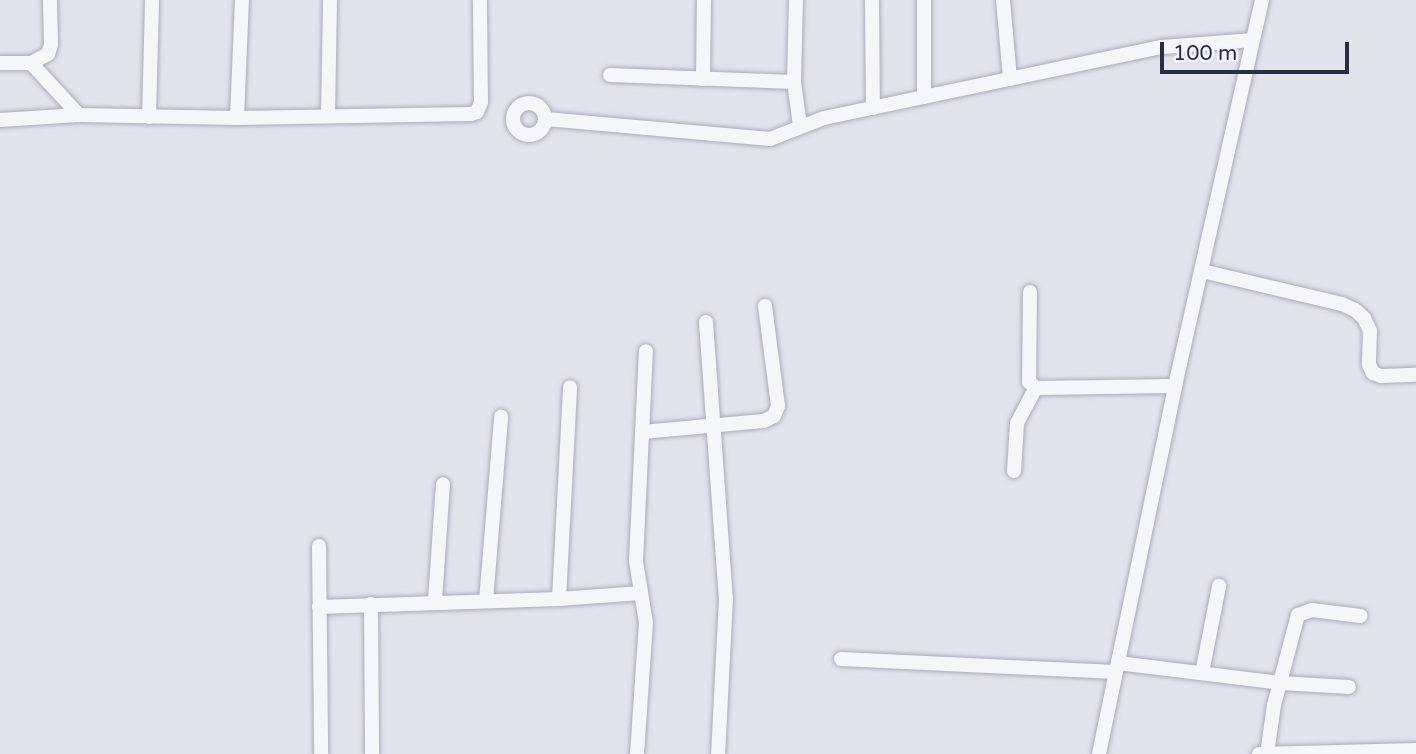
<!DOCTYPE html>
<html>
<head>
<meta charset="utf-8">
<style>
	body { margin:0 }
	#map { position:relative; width:1416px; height:754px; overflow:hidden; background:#e2e4eb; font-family:"Varela Round",sans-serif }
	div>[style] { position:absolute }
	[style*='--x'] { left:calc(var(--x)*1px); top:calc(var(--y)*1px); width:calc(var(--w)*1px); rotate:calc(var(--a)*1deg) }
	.roads { filter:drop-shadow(0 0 2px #aaadb9) drop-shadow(0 0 2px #aaadb9) }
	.minor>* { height:14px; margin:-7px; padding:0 7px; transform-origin:7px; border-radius:7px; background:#f5f6f9 }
	.minor>.ring { margin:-7px; padding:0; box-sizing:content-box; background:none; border:14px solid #f5f6f9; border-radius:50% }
	span { translate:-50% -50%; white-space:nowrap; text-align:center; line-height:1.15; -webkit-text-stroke:7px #f2f3f8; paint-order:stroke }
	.scale { position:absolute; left:1160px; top:42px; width:189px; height:32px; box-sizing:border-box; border:4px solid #282d45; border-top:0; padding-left:9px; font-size:21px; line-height:24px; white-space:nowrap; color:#282d45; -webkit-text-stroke:5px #f2f3f8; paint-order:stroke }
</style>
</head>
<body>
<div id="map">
	<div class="roads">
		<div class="minor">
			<div style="--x:796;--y:0;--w:82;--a:91.4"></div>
			<div style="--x:794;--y:82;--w:44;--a:82.2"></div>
			<div style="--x:872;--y:0;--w:108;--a:89.5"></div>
			<div style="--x:1003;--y:0;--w:79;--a:84.9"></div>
			<div style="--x:0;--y:63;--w:31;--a:0"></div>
			<div style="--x:31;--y:63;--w:71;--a:47.3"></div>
			<div style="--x:31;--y:63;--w:19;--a:-28"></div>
			<div style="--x:48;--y:54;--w:9;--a:-72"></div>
			<div style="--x:51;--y:45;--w:45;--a:-91.3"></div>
			<div style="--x:610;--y:75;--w:184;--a:2.2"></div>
			<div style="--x:703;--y:79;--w:79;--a:-89.3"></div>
			<div style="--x:924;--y:97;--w:97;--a:-90"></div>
			<div class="ring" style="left:513px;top:103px;width:18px;height:18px"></div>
			<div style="--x:328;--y:116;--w:116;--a:-89"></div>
			<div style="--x:149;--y:117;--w:117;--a:-88.5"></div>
			<div style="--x:237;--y:118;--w:118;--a:-87.6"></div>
			<div style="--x:546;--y:119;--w:225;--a:5.1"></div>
			<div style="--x:770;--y:139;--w:58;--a:-21.3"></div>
			<div style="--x:824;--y:118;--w:345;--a:-11.9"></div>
			<div style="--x:1162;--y:47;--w:91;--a:-4.4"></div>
			<div style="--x:0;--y:120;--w:79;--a:-3.6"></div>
			<div style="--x:79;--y:115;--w:158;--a:1.1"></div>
			<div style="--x:237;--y:118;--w:234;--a:-1"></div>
			<div style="--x:471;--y:114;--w:6;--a:-18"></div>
			<div style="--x:477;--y:112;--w:11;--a:-68"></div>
			<div style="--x:481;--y:102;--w:102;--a:-90.6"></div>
			<div style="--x:1202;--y:271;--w:144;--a:13.3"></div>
			<div style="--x:1342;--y:304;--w:14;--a:25"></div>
			<div style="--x:1355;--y:310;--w:12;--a:42"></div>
			<div style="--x:1364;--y:318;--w:14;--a:65"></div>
			<div style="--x:1370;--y:331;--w:34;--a:92"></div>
			<div style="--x:1369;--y:365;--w:9;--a:63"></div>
			<div style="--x:1373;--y:373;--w:9;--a:21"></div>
			<div style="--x:1381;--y:376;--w:35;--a:-2"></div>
			<div style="--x:1030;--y:292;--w:90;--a:90.6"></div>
			<div style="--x:1029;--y:382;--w:9;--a:41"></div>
			<div style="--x:1036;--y:388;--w:139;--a:-0.8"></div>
			<div style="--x:706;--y:322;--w:277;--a:85.9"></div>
			<div style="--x:726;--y:598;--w:156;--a:92.9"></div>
			<div style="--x:642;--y:432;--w:122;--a:-5.2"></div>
			<div style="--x:764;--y:421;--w:11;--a:-27"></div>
			<div style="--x:774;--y:416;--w:11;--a:-68"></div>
			<div style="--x:778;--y:406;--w:101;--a:-97.4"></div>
			<div style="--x:1014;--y:471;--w:48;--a:-86.4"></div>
			<div style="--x:1017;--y:423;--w:40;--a:-62"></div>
			<div style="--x:319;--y:546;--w:208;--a:89.4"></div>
			<div style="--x:559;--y:599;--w:212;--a:-87"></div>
			<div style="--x:435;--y:601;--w:117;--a:-86.1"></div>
			<div style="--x:486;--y:601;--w:185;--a:-85.3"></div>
			<div style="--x:371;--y:604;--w:150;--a:89.6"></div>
			<div style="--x:319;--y:607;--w:240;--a:-1.9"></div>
			<div style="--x:559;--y:599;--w:82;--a:-4.2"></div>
			<div style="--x:841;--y:659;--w:275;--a:2.7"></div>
			<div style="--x:1118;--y:663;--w:163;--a:7"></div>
			<div style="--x:1280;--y:683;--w:69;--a:3.3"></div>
			<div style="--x:1202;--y:673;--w:89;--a:-78.9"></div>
			<div style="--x:637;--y:754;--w:131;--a:-86.1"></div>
			<div style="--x:646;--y:623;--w:63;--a:-99.2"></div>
			<div style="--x:636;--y:561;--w:210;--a:-87.3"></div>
			<div style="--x:1099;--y:754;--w:376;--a:-78.3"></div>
			<div style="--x:1175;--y:386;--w:396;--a:-77.3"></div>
			<div style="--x:1259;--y:754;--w:157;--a:-1.5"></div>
			<div style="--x:1267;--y:754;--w:49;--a:-81.9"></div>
			<div style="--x:1274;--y:705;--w:93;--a:-75.1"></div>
			<div style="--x:1298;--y:615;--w:15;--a:-20"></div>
			<div style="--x:1312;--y:610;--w:49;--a:7"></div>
		</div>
	</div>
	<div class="scale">100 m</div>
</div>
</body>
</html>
